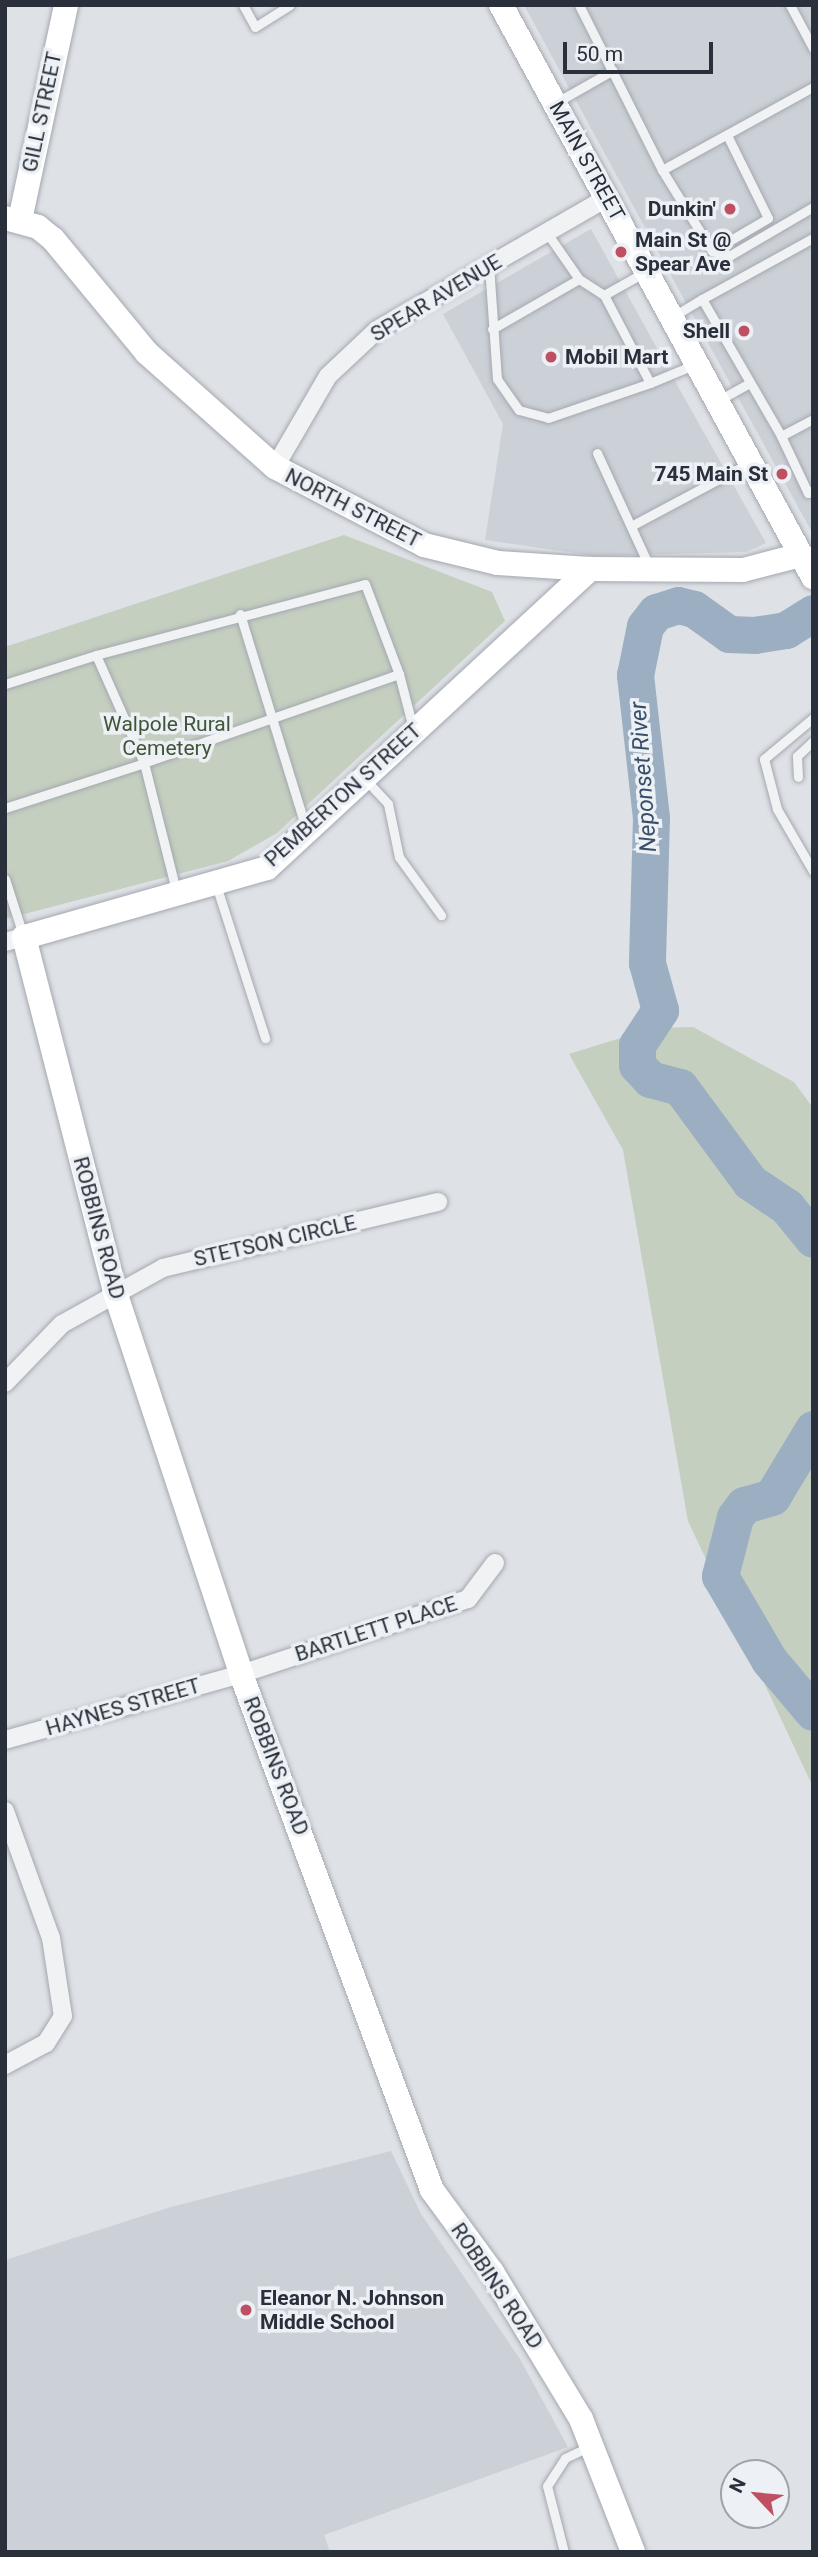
<!DOCTYPE html>
<html>
<head>
<meta charset="utf-8">
<style>
	body { margin:0 }
	#map { position:relative; width:818px; height:2557px; overflow:hidden; background:#dee1e6; font-family:Roboto,sans-serif }
	div>[style] { position:absolute }
	[style*='--x'] { left:calc(var(--x)*1px); top:calc(var(--y)*1px); width:calc(var(--w)*1px); rotate:calc(var(--a)*1deg) }
	.built>* { inset:0; background:#ccd0d7 }
	.green>* { inset:0; background:#c4cfc0 }
	.river>* { height:37px; margin:-18.5px; padding:0 18.5px; transform-origin:18.5px; border-radius:18.5px; background:#9cafc2 }
	.roads { filter:drop-shadow(0 0 2px #a4a8af) drop-shadow(0 0 2px #a4a8af) }
	.lane>* { height:9px; margin:-4.5px; padding:0 4.5px; transform-origin:4.5px; border-radius:4.5px; background:#f0f2f4 }
	.street>* { height:18px; margin:-9px; padding:0 9px; transform-origin:9px; border-radius:9px; background:#f0f2f4 }
	.secondary>* { height:24px; margin:-12px; padding:0 12px; transform-origin:12px; border-radius:12px; background:#fff }
	.dots>* { width:19px; height:19px; translate:-50% -50%; box-sizing:border-box; border:4px solid #edf0f4; border-radius:50% }
	span { translate:-50% -50%; white-space:nowrap; text-align:center; line-height:1.15; -webkit-text-stroke:7px #edf0f4; paint-order:stroke }
	.street-label { font-size:21px; color:#29303b }
	.poi-label { font-size:21px; color:#29303b; font-weight:700 }
	.right { translate:-100% -50%; text-align:right }
	.left { translate:0 -50%; text-align:left }
	.park-label { font-size:21px; color:#3e5538 }
	.water-label { font-size:23px; color:#384f6a; font-style:italic }
	.frame { position:absolute; inset:0; border:7px solid #29303b; pointer-events:none }
	.north { position:absolute; left:720px; top:2459px; width:70px; height:70px; box-sizing:border-box; background:#edf0f4; border:2px solid #9fa3aa; border-radius:50%; rotate:296deg; font-size:19px; font-weight:700; line-height:28px; text-align:center; color:#29303b }
	.north::after { content:''; display:block; margin:auto; width:24px; height:32px; background:#be5062; clip-path:polygon(50% 0,100% 100%,50% 72%,0 100%) }
	.scale { position:absolute; left:563px; top:42px; width:150px; height:32px; box-sizing:border-box; border:4px solid #29303b; border-top:0; padding-left:9px; font-size:21px; line-height:24px; white-space:nowrap; color:#29303b; -webkit-text-stroke:5px #edf0f4; paint-order:stroke }
</style>
</head>
<body>
<div id="map">
	<div class="built">
		<div style="clip-path:polygon(524px 5px,813px 5px,813px 534px,680px 292px)"></div>
		<div style="clip-path:polygon(591px 229px,685px 399px,766px 543px,746px 552px,595px 556px,485px 540px,503px 424px,443px 314px)"></div>
		<div style="clip-path:polygon(391px 2151px,421px 2214px,520px 2359px,568px 2447px,324px 2535px,330px 2552px,5px 2552px,5px 2260px,171px 2207px)"></div>
	</div>
	<div class="green">
		<div style="clip-path:polygon(344px 535px,492px 592px,505px 621px,277px 833px,228px 861px,5px 919px,5px 647px)"></div>
		<div style="clip-path:polygon(693px 1027px,794px 1082px,813px 1108px,813px 1787px,688px 1521px,623px 1150px,569px 1054px,653px 1028px)"></div>
	</div>
	<div class="river">
		<div style="--x:813;--y:613;--w:32;--a:148"></div>
		<div style="--x:786;--y:630;--w:31;--a:171"></div>
		<div style="--x:755;--y:635;--w:26;--a:-178"></div>
		<div style="--x:729;--y:634;--w:43;--a:-144.5"></div>
		<div style="--x:694;--y:609;--w:16;--a:-166"></div>
		<div style="--x:678;--y:605;--w:23;--a:162"></div>
		<div style="--x:656;--y:612;--w:18;--a:128"></div>
		<div style="--x:645;--y:626;--w:50;--a:101.5"></div>
		<div style="--x:635;--y:675;--w:143;--a:83.6"></div>
		<div style="--x:651;--y:817;--w:146;--a:91.6"></div>
		<div style="--x:647;--y:963;--w:49;--a:74.5"></div>
		<div style="--x:660;--y:1010;--w:42;--a:123.3"></div>
		<div style="--x:637;--y:1045;--w:20;--a:90"></div>
		<div style="--x:637;--y:1065;--w:19;--a:47"></div>
		<div style="--x:650;--y:1079;--w:31;--a:15"></div>
		<div style="--x:680;--y:1087;--w:118;--a:53.6"></div>
		<div style="--x:750;--y:1182;--w:45;--a:34"></div>
		<div style="--x:787;--y:1207;--w:41;--a:50.9"></div>
		<div style="--x:813;--y:1429;--w:79;--a:121.1"></div>
		<div style="--x:772;--y:1497;--w:29;--a:164"></div>
		<div style="--x:744;--y:1505;--w:15;--a:127"></div>
		<div style="--x:735;--y:1517;--w:61;--a:104.3"></div>
		<div style="--x:720;--y:1576;--w:97;--a:59.7"></div>
		<div style="--x:769;--y:1660;--w:68;--a:49.8"></div>
	</div>
	<div class="roads">
		<div class="lane">
			<div style="--x:243;--y:5;--w:25;--a:61"></div>
			<div style="--x:255;--y:27;--w:41;--a:-32.2"></div>
			<div style="--x:579;--y:5;--w:185;--a:63.3"></div>
			<div style="--x:662;--y:170;--w:95;--a:58.3"></div>
			<div style="--x:712;--y:251;--w:65;--a:-30.5"></div>
			<div style="--x:768;--y:218;--w:93;--a:-116.3"></div>
			<div style="--x:790;--y:5;--w:49;--a:61.9"></div>
			<div style="--x:557;--y:102;--w:64;--a:-29.7"></div>
			<div style="--x:662;--y:170;--w:172;--a:-28.8"></div>
			<div style="--x:547;--y:233;--w:56;--a:55.2"></div>
			<div style="--x:579;--y:279;--w:30;--a:33"></div>
			<div style="--x:604;--y:295;--w:47;--a:-29.3"></div>
			<div style="--x:712;--y:251;--w:18;--a:16"></div>
			<div style="--x:729;--y:256;--w:97;--a:-30.3"></div>
			<div style="--x:489;--y:265;--w:114;--a:86"></div>
			<div style="--x:497;--y:379;--w:38;--a:55"></div>
			<div style="--x:519;--y:410;--w:30;--a:15"></div>
			<div style="--x:548;--y:418;--w:108;--a:-18.9"></div>
			<div style="--x:604;--y:295;--w:99;--a:62.4"></div>
			<div style="--x:650;--y:383;--w:50;--a:-22.4"></div>
			<div style="--x:702;--y:299;--w:127;--a:-28.8"></div>
			<div style="--x:672;--y:317;--w:35;--a:-31"></div>
			<div style="--x:702;--y:299;--w:158;--a:60"></div>
			<div style="--x:781;--y:436;--w:36;--a:-28"></div>
			<div style="--x:492;--y:329;--w:100;--a:-29.9"></div>
			<div style="--x:719;--y:400;--w:35;--a:-29"></div>
			<div style="--x:781;--y:436;--w:63;--a:64.7"></div>
			<div style="--x:808;--y:493;--w:6;--a:-31"></div>
			<div style="--x:597;--y:453;--w:124;--a:65.3"></div>
			<div style="--x:631;--y:526;--w:134;--a:-28.1"></div>
			<div style="--x:240;--y:614;--w:225;--a:72.9"></div>
			<div style="--x:399;--y:674;--w:270;--a:160.8"></div>
			<div style="--x:144;--y:763;--w:118;--a:-114"></div>
			<div style="--x:96;--y:655;--w:278;--a:-14.8"></div>
			<div style="--x:365;--y:584;--w:96;--a:69.3"></div>
			<div style="--x:399;--y:674;--w:56;--a:75.5"></div>
			<div style="--x:5;--y:684;--w:96;--a:-17.7"></div>
			<div style="--x:813;--y:718;--w:64;--a:140.1"></div>
			<div style="--x:764;--y:759;--w:52;--a:75.4"></div>
			<div style="--x:777;--y:809;--w:72;--a:59.9"></div>
			<div style="--x:798;--y:777;--w:21;--a:-93"></div>
			<div style="--x:797;--y:756;--w:22;--a:-43"></div>
			<div style="--x:365;--y:779;--w:34;--a:47"></div>
			<div style="--x:388;--y:804;--w:54;--a:78.3"></div>
			<div style="--x:399;--y:857;--w:72;--a:54.1"></div>
			<div style="--x:5;--y:808;--w:146;--a:-17.9"></div>
			<div style="--x:144;--y:763;--w:131;--a:75.9"></div>
			<div style="--x:5;--y:879;--w:59;--a:72.2"></div>
			<div style="--x:216;--y:885;--w:161;--a:72.2"></div>
			<div style="--x:564;--y:2552;--w:68;--a:-104.4"></div>
			<div style="--x:547;--y:2486;--w:33;--a:-57"></div>
			<div style="--x:565;--y:2458;--w:29;--a:-25"></div>
		</div>
		<div class="street">
			<div style="--x:275;--y:467;--w:105;--a:-59.8"></div>
			<div style="--x:328;--y:376;--w:67;--a:-43.2"></div>
			<div style="--x:377;--y:330;--w:265;--a:-29.9"></div>
			<div style="--x:5;--y:942;--w:20;--a:-15"></div>
			<div style="--x:5;--y:1383;--w:82;--a:-46"></div>
			<div style="--x:62;--y:1324;--w:115;--a:-29"></div>
			<div style="--x:163;--y:1268;--w:283;--a:-13.5"></div>
			<div style="--x:5;--y:1740;--w:245;--a:-15.6"></div>
			<div style="--x:241;--y:1674;--w:239;--a:-18.3"></div>
			<div style="--x:468;--y:1599;--w:45;--a:-53.1"></div>
			<div style="--x:5;--y:1811;--w:135;--a:70.1"></div>
			<div style="--x:51;--y:1938;--w:79;--a:81.3"></div>
			<div style="--x:63;--y:2016;--w:32;--a:122"></div>
			<div style="--x:46;--y:2043;--w:47;--a:151.8"></div>
		</div>
		<div class="secondary">
			<div style="--x:501;--y:5;--w:652;--a:61.39"></div>
			<div style="--x:5;--y:218;--w:34;--a:15"></div>
			<div style="--x:38;--y:227;--w:19;--a:39"></div>
			<div style="--x:53;--y:239;--w:148;--a:50.5"></div>
			<div style="--x:147;--y:353;--w:171;--a:41.7"></div>
			<div style="--x:275;--y:467;--w:168;--a:27.6"></div>
			<div style="--x:424;--y:545;--w:76;--a:13.7"></div>
			<div style="--x:498;--y:563;--w:92;--a:3.7"></div>
			<div style="--x:590;--y:569;--w:153;--a:0.4"></div>
			<div style="--x:743;--y:570;--w:60;--a:-14.5"></div>
			<div style="--x:20;--y:220;--w:220;--a:-77.9"></div>
			<div style="--x:590;--y:569;--w:440;--a:137.2"></div>
			<div style="--x:267;--y:868;--w:253;--a:164.1"></div>
			<div style="--x:24;--y:937;--w:366;--a:75.6"></div>
			<div style="--x:115;--y:1292;--w:402;--a:71.7"></div>
			<div style="--x:241;--y:1674;--w:550;--a:69.69"></div>
			<div style="--x:432;--y:2190;--w:102;--a:53.8"></div>
			<div style="--x:492;--y:2272;--w:172;--a:58.8"></div>
			<div style="--x:581;--y:2419;--w:143;--a:68.6"></div>
		</div>
	</div>
	<div class="dots">
		<div style="left:730px;top:209px;background:#be5062"></div>
		<div style="left:621px;top:252px;background:#be5062"></div>
		<div style="left:744px;top:331px;background:#be5062"></div>
		<div style="left:551px;top:357px;background:#be5062"></div>
		<div style="left:782px;top:474px;background:#be5062"></div>
		<div style="left:246px;top:2310px;background:#be5062"></div>
	</div>
	<div class="street-label">
		<span style="left:42px;top:112px;rotate:-78deg">GILL STREET</span>
		<span style="left:587px;top:161px;rotate:61deg">MAIN STREET</span>
		<span style="left:436px;top:298px;rotate:-31deg">SPEAR AVENUE</span>
		<span style="left:353px;top:508px;rotate:27deg">NORTH STREET</span>
		<span style="left:343px;top:795px;rotate:-42deg">PEMBERTON STREET</span>
		<span style="left:99px;top:1228px;rotate:75deg">ROBBINS ROAD</span>
		<span style="left:275px;top:1241px;rotate:-13deg">STETSON CIRCLE</span>
		<span style="left:376px;top:1629px;rotate:-18deg">BARTLETT PLACE</span>
		<span style="left:123px;top:1707px;rotate:-16deg">HAYNES STREET</span>
		<span style="left:276px;top:1766px;rotate:69deg">ROBBINS ROAD</span>
		<span style="left:497px;top:2286px;rotate:56deg">ROBBINS ROAD</span>
	</div>
	<div class="poi-label">
		<span class="right" style="left:716px;top:209px">Dunkin'</span>
		<span class="left" style="left:635px;top:252px">Main St @<br>Spear Ave</span>
		<span class="right" style="left:730px;top:331px">Shell</span>
		<span class="left" style="left:565px;top:357px">Mobil Mart</span>
		<span class="right" style="left:768px;top:474px">745 Main St</span>
		<span class="left" style="left:260px;top:2310px">Eleanor N. Johnson<br>Middle School</span>
	</div>
	<div class="park-label">
		<span style="left:167px;top:736px">Walpole Rural<br>Cemetery</span>
	</div>
	<div class="water-label">
		<span style="left:644px;top:777px;rotate:-94deg">Neponset River</span>
	</div>
	<div class="frame"></div>
	<div class="north">N</div>
	<div class="scale">50 m</div>
</div>
</body>
</html>
